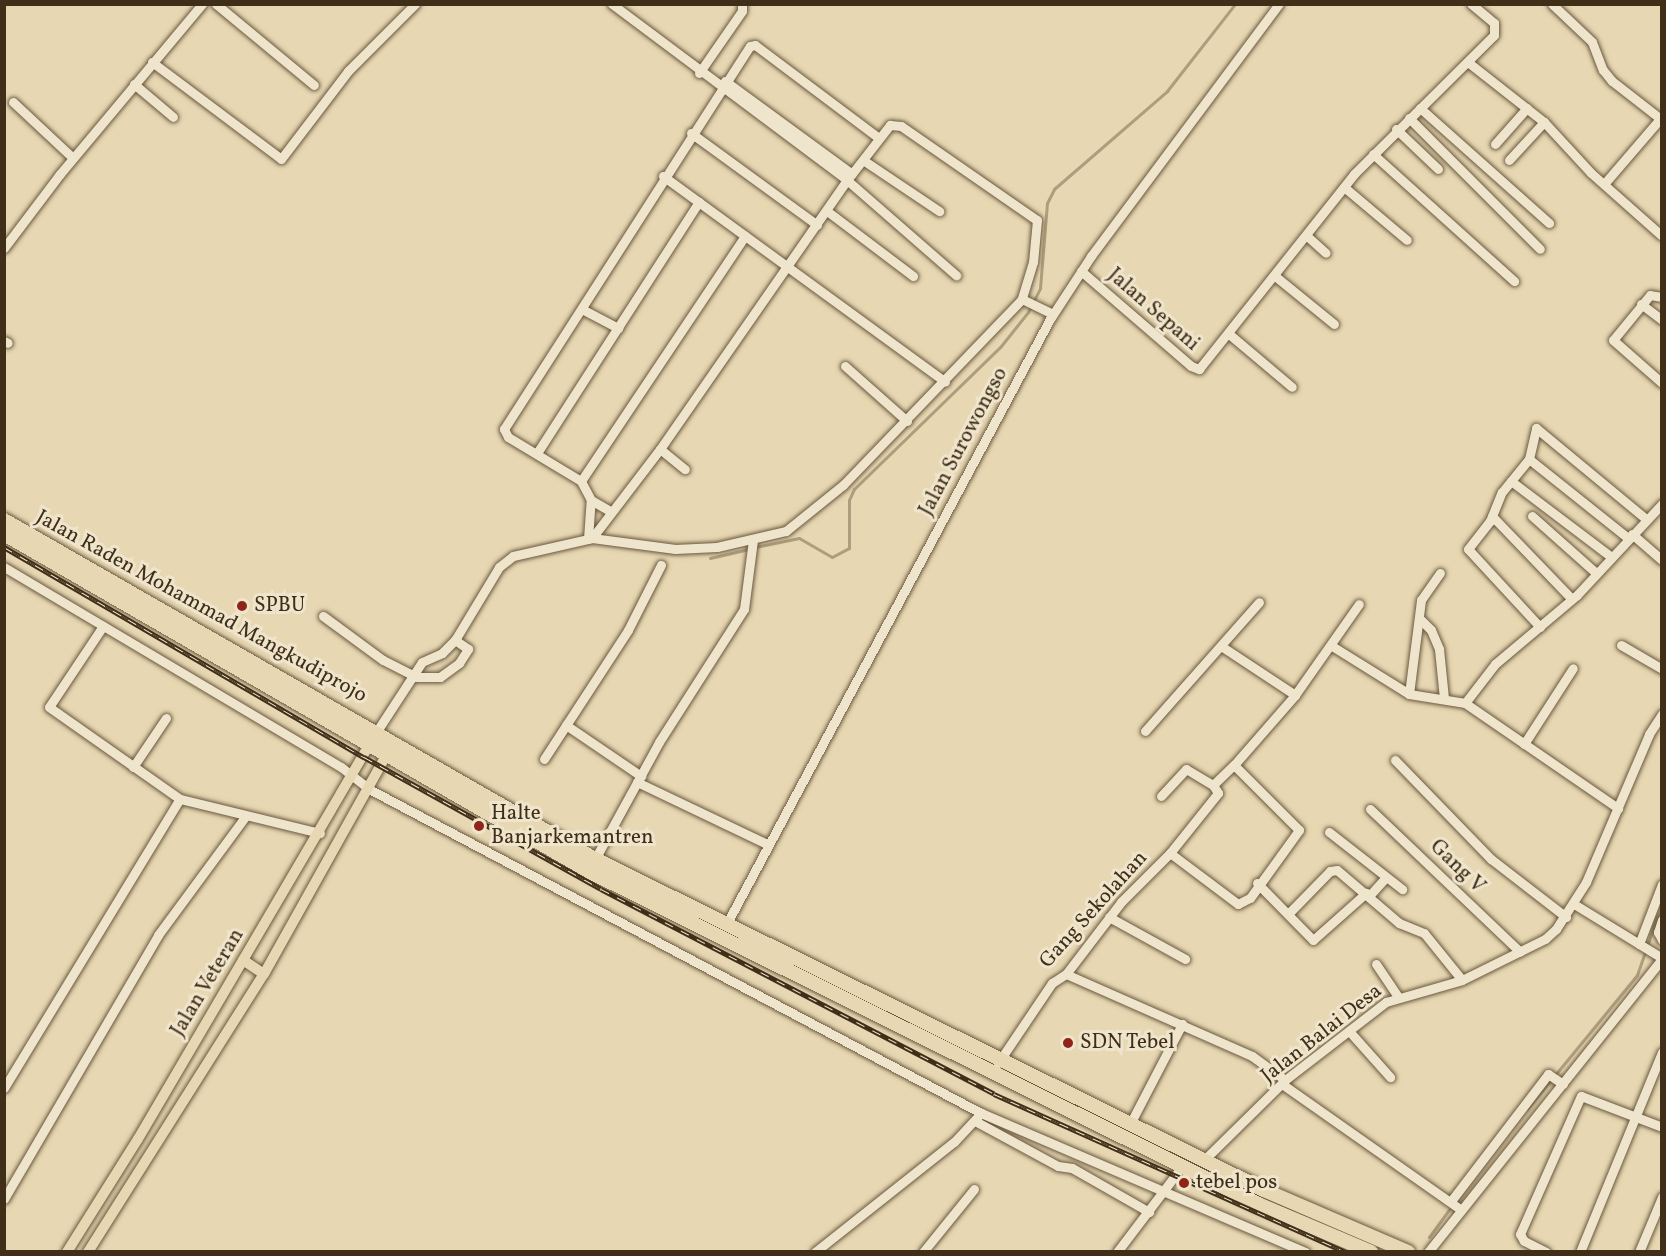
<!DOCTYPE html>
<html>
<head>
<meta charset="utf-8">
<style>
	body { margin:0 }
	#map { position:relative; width:1666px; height:1256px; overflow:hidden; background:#e7d7b2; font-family:Vollkorn,serif }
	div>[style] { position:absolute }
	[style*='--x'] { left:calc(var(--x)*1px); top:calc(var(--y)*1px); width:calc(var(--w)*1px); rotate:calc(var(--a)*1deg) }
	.stream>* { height:3px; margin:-1.5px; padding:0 1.5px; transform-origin:1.5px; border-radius:1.5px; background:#ae9e7e }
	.roads { filter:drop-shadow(0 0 2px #69583e) drop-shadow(0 0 2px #69583e) }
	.minor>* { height:9px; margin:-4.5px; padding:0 4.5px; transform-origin:4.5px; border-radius:4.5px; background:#efe5cd }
	.major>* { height:10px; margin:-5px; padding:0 5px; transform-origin:5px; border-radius:5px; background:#e7d7b2 }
	.highway>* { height:14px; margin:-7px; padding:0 7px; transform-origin:7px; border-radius:7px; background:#e7d7b2 }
	.rail>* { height:5px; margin-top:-2.5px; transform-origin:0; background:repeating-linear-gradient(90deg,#efe5cd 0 9px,#3f2e18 0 18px); box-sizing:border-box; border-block:2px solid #3f2e18 }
	.dots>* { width:16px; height:16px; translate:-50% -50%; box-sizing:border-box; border:3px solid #efe5cd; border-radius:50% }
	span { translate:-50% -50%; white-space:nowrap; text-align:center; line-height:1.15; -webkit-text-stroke:6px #efe5cd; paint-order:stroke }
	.street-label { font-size:21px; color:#3f2e18 }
	.poi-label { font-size:21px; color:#3f2e18 }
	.left { translate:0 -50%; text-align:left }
	.frame { position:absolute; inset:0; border:6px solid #3f2e18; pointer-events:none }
</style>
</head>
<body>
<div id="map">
	<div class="stream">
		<div style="--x:755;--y:547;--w:45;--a:-11.6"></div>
		<div style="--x:799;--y:538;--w:38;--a:30"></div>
		<div style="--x:832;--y:557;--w:19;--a:-28"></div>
		<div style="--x:849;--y:548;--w:48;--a:-90"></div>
		<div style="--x:849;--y:500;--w:12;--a:-66"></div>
		<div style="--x:854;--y:489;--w:205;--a:-44.2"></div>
		<div style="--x:1001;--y:346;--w:43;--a:-51.5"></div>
		<div style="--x:1028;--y:312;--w:27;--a:-63"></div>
		<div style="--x:1040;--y:288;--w:85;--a:-85.3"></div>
		<div style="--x:1047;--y:203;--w:16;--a:-63"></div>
		<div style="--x:1054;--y:189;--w:150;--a:-40.9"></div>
		<div style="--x:1167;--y:91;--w:110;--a:-52"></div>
		<div style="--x:710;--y:558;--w:40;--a:-13"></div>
		<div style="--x:1527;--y:1109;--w:173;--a:-50.6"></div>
		<div style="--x:1637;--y:975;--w:76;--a:-70.9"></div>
		<div style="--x:1429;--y:1237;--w:37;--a:-54"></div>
	</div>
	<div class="roads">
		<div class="minor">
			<div style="--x:216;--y:4;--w:127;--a:39.6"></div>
			<div style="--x:612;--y:4;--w:294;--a:36.8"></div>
			<div style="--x:847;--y:180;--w:145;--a:41.1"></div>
			<div style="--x:1552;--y:4;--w:55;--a:43.5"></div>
			<div style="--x:1592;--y:42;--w:30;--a:69"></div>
			<div style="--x:1603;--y:70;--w:14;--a:51"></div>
			<div style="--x:1612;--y:81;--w:63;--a:38"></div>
			<div style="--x:152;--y:62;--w:161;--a:36.9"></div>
			<div style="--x:281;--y:159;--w:111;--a:-52.7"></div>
			<div style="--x:348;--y:71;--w:95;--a:-45"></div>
			<div style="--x:1469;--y:63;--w:95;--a:38.2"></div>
			<div style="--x:1544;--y:122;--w:69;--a:47.3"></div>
			<div style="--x:1591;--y:173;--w:94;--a:41.5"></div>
			<div style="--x:699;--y:73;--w:75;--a:-55.3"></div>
			<div style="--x:742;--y:11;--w:7;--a:-90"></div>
			<div style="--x:725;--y:81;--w:157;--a:36.2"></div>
			<div style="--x:134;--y:84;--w:51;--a:40.2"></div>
			<div style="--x:13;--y:102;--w:82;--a:43"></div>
			<div style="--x:1420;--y:108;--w:173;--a:41.7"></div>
			<div style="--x:1409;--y:118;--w:185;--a:45"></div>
			<div style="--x:1396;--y:129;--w:58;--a:43.6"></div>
			<div style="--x:691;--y:133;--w:156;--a:36.1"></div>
			<div style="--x:1495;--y:144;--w:48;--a:-48.4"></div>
			<div style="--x:1373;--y:154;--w:190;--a:42"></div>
			<div style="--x:863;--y:160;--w:92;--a:33.9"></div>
			<div style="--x:1509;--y:160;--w:52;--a:-47.4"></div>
			<div style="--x:663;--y:176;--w:349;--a:36.1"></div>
			<div style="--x:1604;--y:184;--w:86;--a:-49.3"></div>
			<div style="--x:1344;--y:187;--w:82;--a:40.1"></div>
			<div style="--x:827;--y:211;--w:108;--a:37.1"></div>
			<div style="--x:1307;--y:236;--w:25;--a:42"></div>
			<div style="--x:4;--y:248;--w:93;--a:-52.9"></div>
			<div style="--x:60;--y:174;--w:222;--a:-50.1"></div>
			<div style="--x:1081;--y:271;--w:145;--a:40.8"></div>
			<div style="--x:1191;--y:366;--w:9;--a:21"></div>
			<div style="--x:1199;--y:369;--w:249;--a:-51.5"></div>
			<div style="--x:1354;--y:174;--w:197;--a:-44.8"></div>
			<div style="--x:1494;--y:35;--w:12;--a:-90"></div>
			<div style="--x:1494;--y:23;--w:30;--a:-140"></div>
			<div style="--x:1275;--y:276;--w:76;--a:39.1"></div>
			<div style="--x:1662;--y:297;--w:12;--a:-171"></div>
			<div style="--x:1650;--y:295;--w:58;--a:129.4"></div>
			<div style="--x:1613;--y:340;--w:65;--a:41.3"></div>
			<div style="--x:1641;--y:304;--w:26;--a:37"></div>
			<div style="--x:582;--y:309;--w:41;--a:27.8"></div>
			<div style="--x:1229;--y:334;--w:82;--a:40.1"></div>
			<div style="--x:4;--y:341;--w:4;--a:27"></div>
			<div style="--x:845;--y:366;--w:83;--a:41.6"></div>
			<div style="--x:660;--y:449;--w:32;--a:39"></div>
			<div style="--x:537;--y:453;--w:299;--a:-57.2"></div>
			<div style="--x:1529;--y:459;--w:127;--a:38.6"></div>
			<div style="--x:581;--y:481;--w:295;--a:-56.2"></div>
			<div style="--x:1511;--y:481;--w:124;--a:37.1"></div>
			<div style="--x:610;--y:511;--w:22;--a:-150"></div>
			<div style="--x:591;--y:500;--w:21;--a:-118"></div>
			<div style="--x:581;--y:481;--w:85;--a:-148.9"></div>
			<div style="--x:508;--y:437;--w:9;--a:-117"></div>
			<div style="--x:504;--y:429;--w:455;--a:-57.3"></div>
			<div style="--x:750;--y:46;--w:5;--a:-11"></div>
			<div style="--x:755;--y:45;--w:155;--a:36.9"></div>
			<div style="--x:1492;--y:516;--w:115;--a:46.1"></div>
			<div style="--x:1532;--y:516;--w:86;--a:41.7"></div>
			<div style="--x:1632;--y:534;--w:40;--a:41"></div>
			<div style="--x:592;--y:538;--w:112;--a:-52.6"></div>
			<div style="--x:660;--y:449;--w:328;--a:-55.2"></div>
			<div style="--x:847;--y:180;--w:70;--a:-52"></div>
			<div style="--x:890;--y:125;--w:11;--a:5"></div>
			<div style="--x:901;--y:126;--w:165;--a:34.7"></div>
			<div style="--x:1037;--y:220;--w:42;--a:95.4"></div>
			<div style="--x:1033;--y:262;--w:39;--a:107"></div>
			<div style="--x:588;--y:539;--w:39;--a:-86"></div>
			<div style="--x:4;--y:567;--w:392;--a:30.7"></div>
			<div style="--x:341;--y:767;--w:36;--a:38"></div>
			<div style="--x:369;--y:789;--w:692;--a:27.9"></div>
			<div style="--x:981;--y:1113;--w:353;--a:23.2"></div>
			<div style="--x:323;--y:616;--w:74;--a:36.3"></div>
			<div style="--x:383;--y:660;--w:37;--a:27"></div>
			<div style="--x:416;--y:677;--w:24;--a:0"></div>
			<div style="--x:440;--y:677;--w:24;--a:-36"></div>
			<div style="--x:459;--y:663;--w:17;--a:-57"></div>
			<div style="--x:468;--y:649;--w:16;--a:-145"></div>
			<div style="--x:1419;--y:618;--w:17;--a:45"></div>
			<div style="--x:1431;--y:630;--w:21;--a:67"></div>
			<div style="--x:1439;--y:649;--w:49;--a:84.2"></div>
			<div style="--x:103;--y:626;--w:97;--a:123.7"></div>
			<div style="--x:49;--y:707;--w:160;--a:35.1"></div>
			<div style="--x:180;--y:799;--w:144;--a:13.7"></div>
			<div style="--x:1540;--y:627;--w:106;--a:-132.7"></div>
			<div style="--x:1468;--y:549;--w:36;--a:-52"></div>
			<div style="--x:1490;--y:521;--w:31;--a:-68"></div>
			<div style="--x:1502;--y:492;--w:43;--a:-50.7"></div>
			<div style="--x:1529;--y:459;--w:32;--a:-77"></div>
			<div style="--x:1536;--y:428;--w:143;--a:39.6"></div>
			<div style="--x:1621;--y:645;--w:48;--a:30.3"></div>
			<div style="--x:1221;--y:646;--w:89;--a:33.5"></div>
			<div style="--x:1332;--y:646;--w:91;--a:31.9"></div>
			<div style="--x:1409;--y:694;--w:57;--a:9.1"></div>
			<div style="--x:1465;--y:703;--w:186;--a:34.5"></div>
			<div style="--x:1409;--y:694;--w:95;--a:-82.7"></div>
			<div style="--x:1421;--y:600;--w:33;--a:-55"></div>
			<div style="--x:1465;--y:703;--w:49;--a:-52.4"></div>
			<div style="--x:1495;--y:664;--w:107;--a:-40.1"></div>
			<div style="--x:1577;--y:595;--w:125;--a:-47"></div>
			<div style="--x:566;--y:725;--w:91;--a:34.2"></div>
			<div style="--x:377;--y:731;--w:82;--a:-56.9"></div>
			<div style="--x:422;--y:662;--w:22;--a:-24"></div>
			<div style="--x:442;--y:653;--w:18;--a:-45"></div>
			<div style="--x:455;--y:640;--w:85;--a:-58.9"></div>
			<div style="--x:499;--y:567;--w:18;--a:-38"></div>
			<div style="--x:513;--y:556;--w:81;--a:-12.8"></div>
			<div style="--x:592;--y:538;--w:84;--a:7.5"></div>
			<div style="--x:675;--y:549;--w:42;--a:-2.7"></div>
			<div style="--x:717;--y:547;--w:71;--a:-13.1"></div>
			<div style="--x:786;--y:531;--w:73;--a:-38.9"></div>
			<div style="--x:843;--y:485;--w:258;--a:-46.1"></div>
			<div style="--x:1022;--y:299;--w:34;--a:26"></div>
			<div style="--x:1145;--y:731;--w:172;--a:-48.5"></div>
			<div style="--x:1524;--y:744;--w:90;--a:-57.2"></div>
			<div style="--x:544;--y:759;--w:154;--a:-56.9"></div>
			<div style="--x:628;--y:630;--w:73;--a:-63.1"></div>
			<div style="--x:1395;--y:760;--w:138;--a:45.9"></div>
			<div style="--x:1491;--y:859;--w:95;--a:37.7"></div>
			<div style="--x:133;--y:767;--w:59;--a:-56"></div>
			<div style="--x:637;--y:782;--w:146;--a:25.5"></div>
			<div style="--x:1161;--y:796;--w:37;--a:-47"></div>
			<div style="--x:1186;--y:769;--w:31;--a:31"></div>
			<div style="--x:1213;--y:785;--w:29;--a:-44"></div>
			<div style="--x:1234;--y:765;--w:93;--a:-48.9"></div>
			<div style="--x:1295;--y:695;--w:111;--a:-54.9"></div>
			<div style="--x:1370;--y:809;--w:207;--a:43.6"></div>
			<div style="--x:1329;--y:832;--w:93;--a:38"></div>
			<div style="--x:1170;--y:853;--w:77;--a:-51.3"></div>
			<div style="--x:1218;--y:793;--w:9;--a:-122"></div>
			<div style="--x:595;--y:859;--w:133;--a:-61.3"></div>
			<div style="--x:659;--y:742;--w:158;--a:-57.4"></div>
			<div style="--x:744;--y:609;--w:70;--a:-82.6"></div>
			<div style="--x:1257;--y:883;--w:80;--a:45.5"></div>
			<div style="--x:1313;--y:940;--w:71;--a:-41.6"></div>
			<div style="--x:1369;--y:896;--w:25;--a:-48"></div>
			<div style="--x:1574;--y:904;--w:103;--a:31.5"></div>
			<div style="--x:1288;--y:914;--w:60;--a:-45.7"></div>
			<div style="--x:1330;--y:871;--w:7;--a:-8"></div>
			<div style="--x:1337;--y:870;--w:82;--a:40.5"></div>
			<div style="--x:1399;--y:923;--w:27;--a:22"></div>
			<div style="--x:1424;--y:933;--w:60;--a:51"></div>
			<div style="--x:1109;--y:917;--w:87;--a:28.9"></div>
			<div style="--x:1662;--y:920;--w:13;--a:108"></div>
			<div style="--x:1658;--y:932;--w:9;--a:63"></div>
			<div style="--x:726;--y:925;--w:687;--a:-61.87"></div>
			<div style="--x:1050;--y:319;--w:75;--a:-56.9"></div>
			<div style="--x:1091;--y:256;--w:314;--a:-53.3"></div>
			<div style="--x:1639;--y:944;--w:64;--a:-69"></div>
			<div style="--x:1376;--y:964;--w:40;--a:56"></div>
			<div style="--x:1066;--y:974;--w:203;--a:23.8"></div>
			<div style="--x:1252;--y:1056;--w:41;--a:36"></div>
			<div style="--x:1349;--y:1031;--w:62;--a:48.3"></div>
			<div style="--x:998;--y:1063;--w:97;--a:-56"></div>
			<div style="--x:1052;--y:983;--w:17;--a:-33"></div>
			<div style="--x:1066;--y:974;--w:91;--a:-52.6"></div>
			<div style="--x:1121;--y:902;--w:69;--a:-45"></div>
			<div style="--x:1170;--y:853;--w:85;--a:36.9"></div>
			<div style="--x:1238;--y:904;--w:13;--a:-27"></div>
			<div style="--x:1250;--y:898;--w:84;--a:-54.2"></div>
			<div style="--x:1299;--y:830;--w:92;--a:-135"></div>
			<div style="--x:1282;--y:1084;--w:219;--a:35.1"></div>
			<div style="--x:4;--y:1088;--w:338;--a:-58.7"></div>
			<div style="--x:975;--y:1121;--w:94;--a:28.5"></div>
			<div style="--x:1058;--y:1166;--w:14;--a:8"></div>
			<div style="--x:1072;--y:1168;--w:89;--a:29.7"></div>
			<div style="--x:1130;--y:1124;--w:113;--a:-62.5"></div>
			<div style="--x:1204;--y:1160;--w:114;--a:-44.6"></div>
			<div style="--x:1285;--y:1080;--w:128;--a:-37.7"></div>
			<div style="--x:1386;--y:1002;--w:79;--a:-16.1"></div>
			<div style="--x:1462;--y:980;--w:93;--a:-26.3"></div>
			<div style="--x:1545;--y:939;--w:15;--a:-42"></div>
			<div style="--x:1556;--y:929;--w:56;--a:-57.4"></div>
			<div style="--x:1586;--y:882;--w:161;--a:-66.9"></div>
			<div style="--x:1649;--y:734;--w:24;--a:-57"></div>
			<div style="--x:4;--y:1199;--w:306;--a:-59.7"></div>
			<div style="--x:158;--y:935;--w:147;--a:-53.6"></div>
			<div style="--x:1451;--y:1201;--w:160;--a:-52.6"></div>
			<div style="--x:1548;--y:1074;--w:18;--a:34"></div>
			<div style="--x:815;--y:1252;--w:177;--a:-38.4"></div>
			<div style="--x:954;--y:1142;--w:40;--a:-47"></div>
			<div style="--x:923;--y:1252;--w:81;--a:-51"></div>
			<div style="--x:1117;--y:1252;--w:109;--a:-52.8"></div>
			<div style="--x:1428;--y:1252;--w:375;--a:-51.4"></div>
			<div style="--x:1546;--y:1252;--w:25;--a:-153"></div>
			<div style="--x:1524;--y:1241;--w:8;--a:-120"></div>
			<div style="--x:1520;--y:1234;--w:151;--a:-66.2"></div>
			<div style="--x:1581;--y:1096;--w:87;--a:20.9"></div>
			<div style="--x:1580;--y:1252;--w:216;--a:-67.7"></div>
			<div style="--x:1639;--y:1252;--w:60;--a:-67.3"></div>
		</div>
		<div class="major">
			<div style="--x:243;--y:960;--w:25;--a:34"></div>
			<div style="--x:67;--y:1252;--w:133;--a:-57.9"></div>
			<div style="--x:138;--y:1139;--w:464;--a:-59.6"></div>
			<div style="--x:88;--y:1252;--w:329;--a:-57.7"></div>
			<div style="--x:264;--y:974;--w:258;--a:-60.8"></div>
		</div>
		<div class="highway">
			<div style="--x:4;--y:520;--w:681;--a:29.84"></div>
			<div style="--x:595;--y:859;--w:746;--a:26.32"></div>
			<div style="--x:1264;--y:1190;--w:157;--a:23.3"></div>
			<div style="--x:4;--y:534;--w:676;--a:29.98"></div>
			<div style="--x:590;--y:872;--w:746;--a:26.43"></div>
			<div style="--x:1258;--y:1204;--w:123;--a:23"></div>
		</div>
	</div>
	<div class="rail">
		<div style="--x:4;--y:547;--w:417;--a:30.3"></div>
		<div style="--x:364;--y:757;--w:271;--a:29.1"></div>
		<div style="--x:601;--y:889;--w:443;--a:27.5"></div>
		<div style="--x:994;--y:1094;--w:385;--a:24.2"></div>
	</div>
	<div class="dots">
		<div style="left:242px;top:606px;background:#8f2418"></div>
		<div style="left:479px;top:826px;background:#8f2418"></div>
		<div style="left:1068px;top:1043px;background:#8f2418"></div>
		<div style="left:1184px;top:1183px;background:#8f2418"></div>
	</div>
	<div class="street-label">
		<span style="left:1153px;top:310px;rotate:41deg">Jalan Sepani</span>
		<span style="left:964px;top:442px;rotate:-62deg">Jalan Surowongso</span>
		<span style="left:201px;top:607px;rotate:29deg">Jalan Raden Mohammad Mangkudiprojo</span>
		<span style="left:1457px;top:867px;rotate:44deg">Gang V</span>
		<span style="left:1094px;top:910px;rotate:-48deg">Gang Sekolahan</span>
		<span style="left:208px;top:983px;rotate:-59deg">Jalan Veteran</span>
		<span style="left:1322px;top:1034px;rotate:-38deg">Jalan Balai Desa</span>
	</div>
	<div class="poi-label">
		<span class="left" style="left:254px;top:606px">SPBU</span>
		<span class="left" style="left:491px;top:826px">Halte<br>Banjarkemantren</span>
		<span class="left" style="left:1080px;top:1043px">SDN Tebel</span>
		<span class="left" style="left:1196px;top:1183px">tebel pos</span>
	</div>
	<div class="frame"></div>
</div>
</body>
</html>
